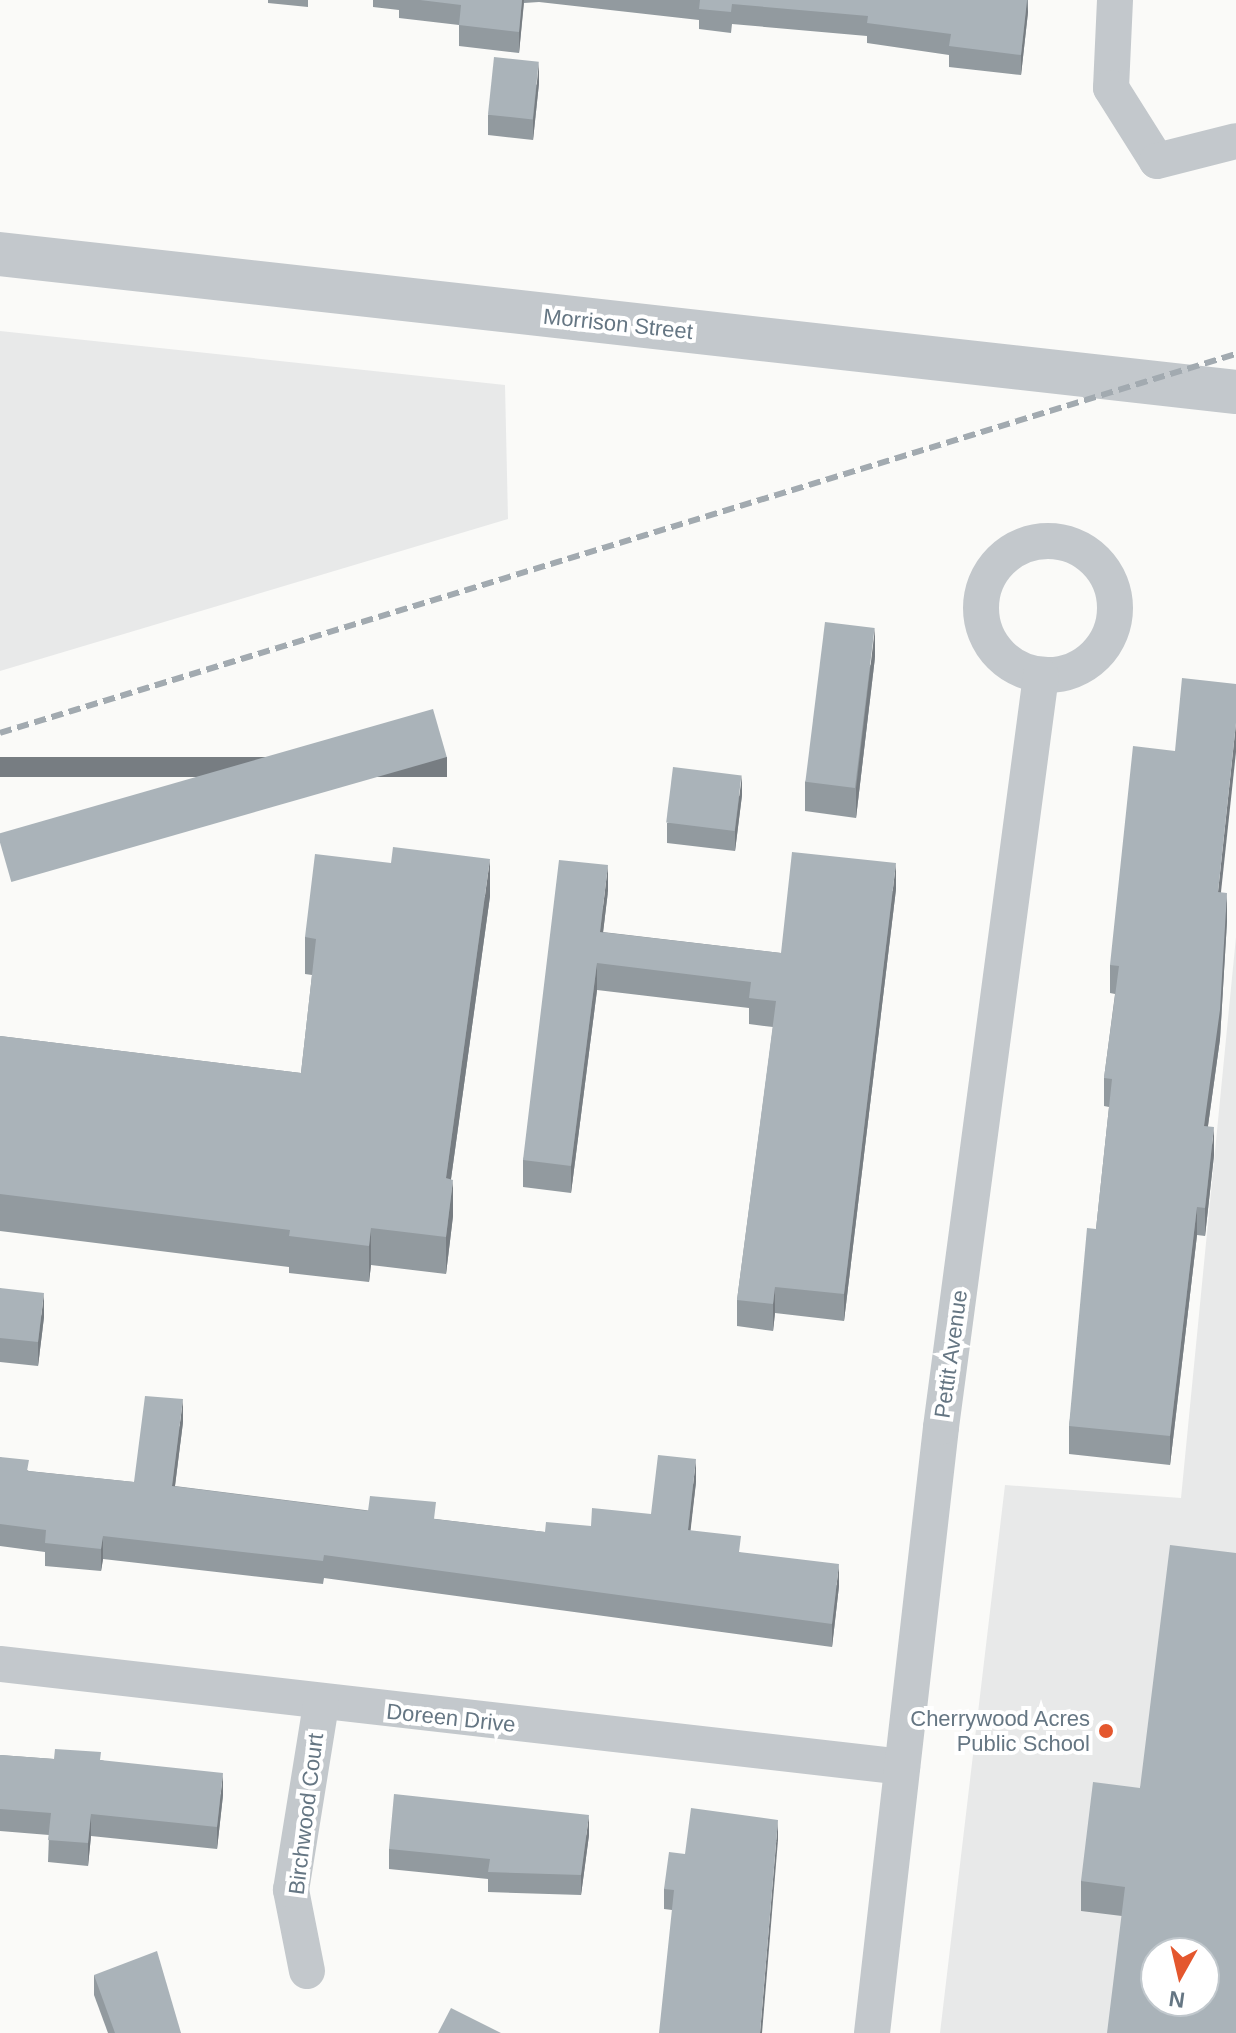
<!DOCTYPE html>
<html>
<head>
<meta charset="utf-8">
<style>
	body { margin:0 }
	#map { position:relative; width:1236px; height:2033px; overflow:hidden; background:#fafaf8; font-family:Arial,sans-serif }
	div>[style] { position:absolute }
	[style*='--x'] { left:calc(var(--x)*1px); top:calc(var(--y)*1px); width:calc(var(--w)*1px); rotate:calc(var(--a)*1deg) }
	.built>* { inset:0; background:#e8e9e9 }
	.minor>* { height:36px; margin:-18px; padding:0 18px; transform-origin:18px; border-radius:18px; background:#c3c8cc }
	.minor>.ring { margin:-18px; padding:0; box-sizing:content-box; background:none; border:36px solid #c3c8cc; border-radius:50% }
	.tertiary>* { height:44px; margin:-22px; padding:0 22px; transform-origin:22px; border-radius:22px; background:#c3c8cc }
	.rail>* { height:6px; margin-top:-3px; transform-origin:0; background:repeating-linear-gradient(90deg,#a2aab0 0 12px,transparent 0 18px) }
	.wall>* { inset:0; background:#929a9f }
	.shaded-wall>* { inset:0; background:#777d82; transform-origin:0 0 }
	.building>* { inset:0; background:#aab3b9; transform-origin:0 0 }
	.dots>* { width:22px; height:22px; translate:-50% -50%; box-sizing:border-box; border:4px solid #fff; border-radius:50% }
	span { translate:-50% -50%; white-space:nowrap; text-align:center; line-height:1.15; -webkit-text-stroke:8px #fff; paint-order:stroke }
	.street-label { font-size:22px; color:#657683 }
	.poi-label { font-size:22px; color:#657683 }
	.right { translate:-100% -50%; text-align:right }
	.north { position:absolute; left:1140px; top:1937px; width:80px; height:80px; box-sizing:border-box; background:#fff; border:2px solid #c1c8cd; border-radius:50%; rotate:188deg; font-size:22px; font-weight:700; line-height:32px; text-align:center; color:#657683 }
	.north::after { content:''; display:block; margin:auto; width:28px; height:36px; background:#e4572e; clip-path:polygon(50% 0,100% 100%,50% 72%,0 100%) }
</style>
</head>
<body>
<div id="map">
	<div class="built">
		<div style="clip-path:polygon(0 331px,505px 385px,508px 519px,0 671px)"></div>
		<div style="clip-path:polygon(evenodd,1236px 937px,1236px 2033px,940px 2033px,1005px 1485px,1181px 1498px,1236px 937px,1156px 1953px,1204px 1953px,1204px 2001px,1156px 2001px,1156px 1953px)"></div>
	</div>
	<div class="minor">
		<div style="--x:1115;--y:0;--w:88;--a:92.6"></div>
		<div style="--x:1111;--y:88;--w:86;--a:57.8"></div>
		<div style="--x:1157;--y:161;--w:81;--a:-14.2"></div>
		<div class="ring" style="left:981px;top:541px;width:98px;height:98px"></div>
		<div style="--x:0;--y:1664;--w:908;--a:6.51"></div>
		<div style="--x:307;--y:1971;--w:83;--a:-101.2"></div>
		<div style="--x:291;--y:1890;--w:188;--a:-80.8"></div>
		<div style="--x:872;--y:2033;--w:610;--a:-83.5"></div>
		<div style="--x:941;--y:1427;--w:758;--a:-82.42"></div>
	</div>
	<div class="tertiary">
		<div style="--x:0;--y:254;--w:1244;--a:6.37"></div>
	</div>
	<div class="rail">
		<div style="--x:0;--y:733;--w:1293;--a:-17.05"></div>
	</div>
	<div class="wall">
		<div style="clip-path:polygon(268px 0,308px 0,308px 7px,268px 3px)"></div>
		<div style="clip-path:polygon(373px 0,1028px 0,1028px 12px,1021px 75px,949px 67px,949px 55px,867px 43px,867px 36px,732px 24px,731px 33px,699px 29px,699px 20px,539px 2px,524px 3px,519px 53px,459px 46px,459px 25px,399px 18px,399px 10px,373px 7px)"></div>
		<div style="clip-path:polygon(539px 83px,533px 140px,488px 135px,488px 115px)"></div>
		<div style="clip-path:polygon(875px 657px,856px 818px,805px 811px,805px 782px)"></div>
		<div style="clip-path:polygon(742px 795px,735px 851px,667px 843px,667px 823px)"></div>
		<div style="clip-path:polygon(896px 889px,844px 1321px,775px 1313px,773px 1331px,737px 1326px,737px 1300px,773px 1027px,749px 1024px,749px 1008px,597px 990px,571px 1193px,523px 1187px,523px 1160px,608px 891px,603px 932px,781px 953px)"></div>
		<div style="clip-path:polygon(1221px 892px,1227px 921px,1220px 1039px,1208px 1126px,1214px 1155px,1205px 1236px,1197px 1235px,1170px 1465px,1069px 1454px,1069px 1426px,1096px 1229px,1109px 1107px,1104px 1106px,1104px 1078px,1115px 994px,1110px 993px,1110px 965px)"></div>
		<div style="clip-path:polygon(490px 896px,451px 1179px,453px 1216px,446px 1274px,371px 1265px,369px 1282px,289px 1273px,289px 1267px,0 1231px,0 1036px,301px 1073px,312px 975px,305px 974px,305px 937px)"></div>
		<div style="clip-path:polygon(0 1288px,44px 1317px,38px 1366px,0 1362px)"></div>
		<div style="clip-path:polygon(183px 1422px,175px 1486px,436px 1519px,545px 1532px,591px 1526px,651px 1514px,696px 1482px,690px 1531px,741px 1553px,839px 1586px,832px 1647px,324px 1578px,323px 1584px,103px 1559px,101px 1571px,45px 1566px,45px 1552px,0 1546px,0 1440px,0 1457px,29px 1471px,134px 1482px)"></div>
		<div style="clip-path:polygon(1236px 1553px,1122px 1916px,1081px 1911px,1081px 1881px,1140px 1788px)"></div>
		<div style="clip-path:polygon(0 1755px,54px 1759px,101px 1760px,223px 1795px,217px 1849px,91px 1836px,88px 1866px,48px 1862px,49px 1835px,0 1831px)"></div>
		<div style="clip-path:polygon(589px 1835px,581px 1895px,488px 1892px,488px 1879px,389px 1869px,389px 1849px)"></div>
		<div style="clip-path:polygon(778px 1840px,672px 1910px,664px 1909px,664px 1889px,685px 1854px)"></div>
		<div style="clip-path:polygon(94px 1975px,181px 2033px,108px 2033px,94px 1995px)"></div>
	</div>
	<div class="shaded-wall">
		<div style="clip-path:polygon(522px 0,524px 0,519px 53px,519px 32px)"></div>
		<div style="clip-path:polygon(1027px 0,1028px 12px,1021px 75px,1021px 55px)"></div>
		<div style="clip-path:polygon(539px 62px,539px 83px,533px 140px,533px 120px)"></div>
		<div style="clip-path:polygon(875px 628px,875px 657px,856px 818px,856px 788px)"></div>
		<div style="clip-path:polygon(1236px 723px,1236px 752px,1218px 920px,1218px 892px)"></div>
		<div style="left:447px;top:757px;width:20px;height:467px;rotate:90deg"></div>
		<div style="clip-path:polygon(742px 775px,742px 795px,735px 851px,735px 830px)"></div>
		<div style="clip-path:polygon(490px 859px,490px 896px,446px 1215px,446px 1178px)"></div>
		<div style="clip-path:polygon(896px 863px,896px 889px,844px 1321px,844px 1294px)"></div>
		<div style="clip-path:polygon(608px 865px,608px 891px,600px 958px,600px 932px)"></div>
		<div style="clip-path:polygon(1227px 893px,1227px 921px,1220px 1039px,1204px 1154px,1204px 1126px)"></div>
		<div style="clip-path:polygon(597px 963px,597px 990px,571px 1193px,571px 1166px)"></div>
		<div style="clip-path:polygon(1214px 1127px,1214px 1155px,1205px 1236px,1205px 1208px)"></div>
		<div style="clip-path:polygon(453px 1180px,453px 1216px,446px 1274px,446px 1237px)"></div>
		<div style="clip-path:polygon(1197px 1207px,1197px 1235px,1170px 1465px,1170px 1436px)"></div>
		<div style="clip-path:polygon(371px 1228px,371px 1265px,369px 1282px,369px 1246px)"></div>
		<div style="clip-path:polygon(775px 1287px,775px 1313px,773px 1331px,773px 1304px)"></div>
		<div style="clip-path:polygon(44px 1293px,44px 1317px,38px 1366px,38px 1342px)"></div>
		<div style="clip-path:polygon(183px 1399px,183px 1422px,172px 1509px,172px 1486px)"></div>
		<div style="clip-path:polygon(696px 1459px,696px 1482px,688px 1553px,688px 1530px)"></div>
		<div style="clip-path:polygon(103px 1536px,103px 1559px,101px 1571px,101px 1549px)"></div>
		<div style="clip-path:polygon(839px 1564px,839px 1586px,832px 1647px,832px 1624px)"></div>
		<div style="clip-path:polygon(223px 1773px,223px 1795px,217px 1849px,217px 1827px)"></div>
		<div style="clip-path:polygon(91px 1814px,91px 1836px,88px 1866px,88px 1843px)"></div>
		<div style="clip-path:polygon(589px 1815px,589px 1835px,581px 1895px,581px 1875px)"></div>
		<div style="clip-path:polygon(778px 1820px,778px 1840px,762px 2033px,760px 2033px)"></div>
	</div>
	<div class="building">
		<div style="clip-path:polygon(420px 0,522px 0,519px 32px,459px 25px,461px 5px)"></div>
		<div style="clip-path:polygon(700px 0,1027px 0,1021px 55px,949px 46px,951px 34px,867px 23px,868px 16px,732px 4px,731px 12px,699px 9px)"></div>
		<div style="left:494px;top:57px;width:45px;height:58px;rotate:6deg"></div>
		<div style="left:825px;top:622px;width:50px;height:161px;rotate:7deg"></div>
		<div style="clip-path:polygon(1182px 678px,1236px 684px,1236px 723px,1218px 892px,1227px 893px,1220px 1010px,1204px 1126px,1214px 1127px,1205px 1208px,1197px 1207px,1170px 1436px,1069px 1426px,1087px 1228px,1096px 1229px,1112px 1079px,1104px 1078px,1119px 966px,1110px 965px,1133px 746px,1175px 751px)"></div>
		<div style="left:433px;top:709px;width:50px;height:453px;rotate:74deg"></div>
		<div style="left:673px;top:767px;width:69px;height:56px;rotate:7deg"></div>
		<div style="clip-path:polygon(393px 847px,490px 859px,446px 1178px,453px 1180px,446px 1237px,371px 1228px,369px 1246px,289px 1236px,290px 1230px,0 1194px,0 1036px,301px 1073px,316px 939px,305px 937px,315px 854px,391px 863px)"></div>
		<div style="clip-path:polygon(792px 852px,896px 863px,844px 1294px,775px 1287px,773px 1304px,737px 1300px,776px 1001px,749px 998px,751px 982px,597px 963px,571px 1166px,523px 1160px,559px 860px,608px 865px,600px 932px,781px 953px)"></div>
		<div style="clip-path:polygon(0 1288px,44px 1293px,38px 1342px,0 1338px)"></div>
		<div style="clip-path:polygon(145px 1396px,183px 1399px,172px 1486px,368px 1511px,370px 1496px,436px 1502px,434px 1519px,545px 1532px,546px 1522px,591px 1526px,592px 1508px,651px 1514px,658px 1455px,696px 1459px,688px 1530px,741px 1536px,739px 1552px,839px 1564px,832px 1624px,324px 1555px,323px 1561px,103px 1536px,101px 1549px,45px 1543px,46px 1530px,0 1524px,0 1457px,29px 1460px,27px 1471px,134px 1482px)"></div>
		<div style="clip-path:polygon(evenodd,1170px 1545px,1236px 1553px,1236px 2033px,1107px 2033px,1125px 1887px,1081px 1881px,1093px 1782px,1140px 1788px,1170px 1545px,1156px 1953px,1204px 1953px,1204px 2001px,1156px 2001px,1156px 1953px)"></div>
		<div style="clip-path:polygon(55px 1749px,101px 1752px,100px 1760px,223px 1773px,217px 1827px,91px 1814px,88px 1843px,48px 1840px,51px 1813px,0 1809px,0 1755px,54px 1759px)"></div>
		<div style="clip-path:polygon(394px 1794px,589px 1815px,581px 1875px,488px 1872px,490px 1859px,389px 1849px)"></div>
		<div style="clip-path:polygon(691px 1808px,778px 1820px,760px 2033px,659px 2033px,674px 1890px,664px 1889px,669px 1852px,685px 1854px)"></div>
		<div style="clip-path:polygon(157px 1951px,181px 2033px,115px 2033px,94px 1975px)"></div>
		<div style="clip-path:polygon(451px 2008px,501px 2033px,438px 2033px)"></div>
	</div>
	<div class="dots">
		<div style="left:1106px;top:1731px;background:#e4572e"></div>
	</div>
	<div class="street-label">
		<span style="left:618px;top:324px;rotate:6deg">Morrison Street</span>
		<span style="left:951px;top:1354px;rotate:-82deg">Pettit Avenue</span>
		<span style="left:451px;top:1718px;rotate:6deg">Doreen Drive</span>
		<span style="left:306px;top:1814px;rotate:-83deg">Birchwood Court</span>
	</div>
	<div class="poi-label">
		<span class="right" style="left:1090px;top:1731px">Cherrywood Acres<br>Public School</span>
	</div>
	<div class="north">N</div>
</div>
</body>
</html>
